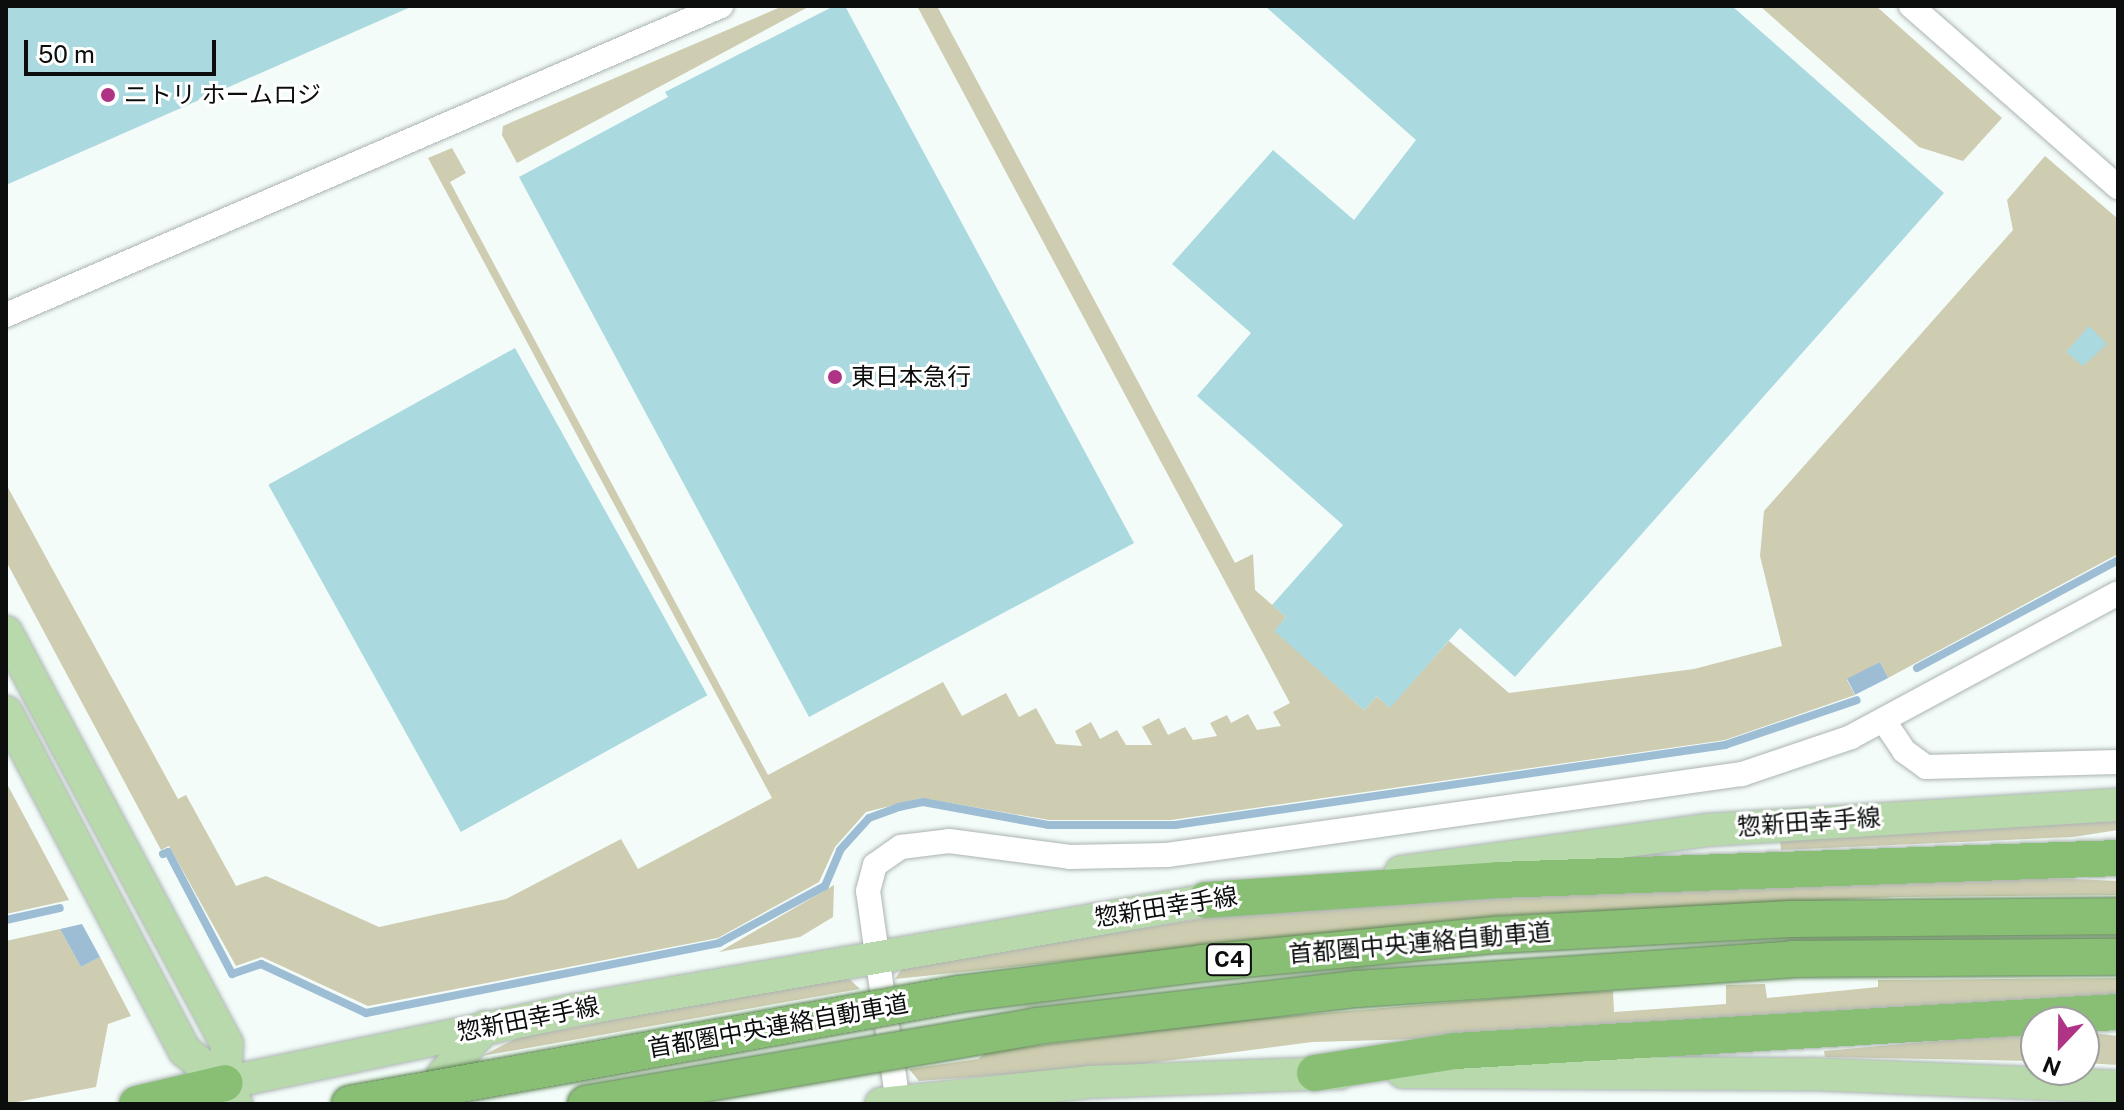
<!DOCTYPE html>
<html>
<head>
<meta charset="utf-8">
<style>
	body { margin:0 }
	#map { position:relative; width:2124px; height:1110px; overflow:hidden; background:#f3fcf9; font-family:"Public Sans","Noto Sans JP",sans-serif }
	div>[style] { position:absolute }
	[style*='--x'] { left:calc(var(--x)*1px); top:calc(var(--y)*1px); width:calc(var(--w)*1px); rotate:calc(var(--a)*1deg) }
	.green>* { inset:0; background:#ceccb1 }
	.water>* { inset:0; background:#9dbdd5; transform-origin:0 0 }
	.stream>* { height:8px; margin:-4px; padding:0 4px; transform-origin:4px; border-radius:4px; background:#9dbdd5 }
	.building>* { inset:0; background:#abd9e0; transform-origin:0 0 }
	.roads { filter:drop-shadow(0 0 2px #acb4b1) drop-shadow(0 0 2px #acb4b1) }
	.minor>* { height:24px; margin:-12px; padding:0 12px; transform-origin:12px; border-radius:12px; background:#fff }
	.major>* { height:32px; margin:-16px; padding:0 16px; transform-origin:16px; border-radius:16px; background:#b8d9ac }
	.highway>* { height:36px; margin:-18px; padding:0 18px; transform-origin:18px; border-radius:18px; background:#88bf75 }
	.bridges { filter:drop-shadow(0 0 2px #5c8151) drop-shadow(0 0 2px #5c8151) }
	.highway-bridge>* { height:36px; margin:-18px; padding:0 18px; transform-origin:18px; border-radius:18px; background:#88bf75 }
	.dots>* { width:22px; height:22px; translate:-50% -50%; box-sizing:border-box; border:4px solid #fff; border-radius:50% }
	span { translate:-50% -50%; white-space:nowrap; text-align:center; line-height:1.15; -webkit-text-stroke:6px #fff; paint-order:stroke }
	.shield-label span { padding:2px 6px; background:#fff; border:2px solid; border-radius:6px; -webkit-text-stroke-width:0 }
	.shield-label { font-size:22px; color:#0b0e0d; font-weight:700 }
	.poi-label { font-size:24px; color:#0b0e0d }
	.left { translate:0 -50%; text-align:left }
	.street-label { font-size:24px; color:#0b0e0d }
	.frame { position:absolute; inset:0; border:8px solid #0b0e0d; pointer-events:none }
	.north { position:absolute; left:2020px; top:1006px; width:80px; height:80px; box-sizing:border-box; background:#fff; border:2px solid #9d9f9e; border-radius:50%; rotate:202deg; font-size:22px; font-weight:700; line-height:32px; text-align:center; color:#0b0e0d }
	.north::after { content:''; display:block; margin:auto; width:28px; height:36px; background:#af3485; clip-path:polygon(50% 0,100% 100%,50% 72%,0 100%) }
	.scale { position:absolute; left:24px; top:40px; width:192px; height:36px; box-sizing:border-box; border:4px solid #0b0e0d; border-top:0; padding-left:10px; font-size:24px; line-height:28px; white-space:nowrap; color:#0b0e0d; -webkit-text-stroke:6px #fff; paint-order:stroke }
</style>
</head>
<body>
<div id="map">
	<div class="green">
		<div style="clip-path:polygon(783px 6px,810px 6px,517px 163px,502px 135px,503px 126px)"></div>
		<div style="clip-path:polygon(917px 6px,937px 6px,1235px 563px,1253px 554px,1255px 590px,1286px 617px,1275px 631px,1364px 710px,1377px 696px,1389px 707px,1449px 641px,1509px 693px,1694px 669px,1782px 646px,1760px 556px,1764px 511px,2013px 230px,2007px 200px,2045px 156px,2118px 219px,2118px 554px,1888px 678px,1880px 662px,1847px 680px,1855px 695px,1725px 740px,1171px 820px,1049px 820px,922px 798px,866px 812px,835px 847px,819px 882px,718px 938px,368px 1006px,262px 957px,236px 966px,169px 846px,161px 850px,6px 561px,6px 484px,178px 799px,186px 795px,236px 886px,266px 876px,379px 927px,506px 899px,621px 839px,638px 869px,772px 798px,428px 158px,452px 148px,466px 173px,450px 182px,768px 775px,943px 682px,962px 716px,1006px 693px,1019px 717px,1036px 708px,1056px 744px,1082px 746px,1075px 731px,1091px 722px,1100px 739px,1117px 730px,1126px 745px,1152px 745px,1142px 727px,1159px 718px,1168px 735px,1185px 727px,1193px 740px,1217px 736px,1210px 723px,1227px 715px,1231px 723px,1248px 714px,1257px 730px,1281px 726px,1273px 712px,1290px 703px)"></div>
		<div style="clip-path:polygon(1760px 6px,1876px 6px,2002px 118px,1963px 161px,1919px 147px)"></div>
		<div style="clip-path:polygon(6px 782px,69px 900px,6px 914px)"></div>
		<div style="clip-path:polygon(2118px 821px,2118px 830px,2073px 837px,1781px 850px,1780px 841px)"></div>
		<div style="clip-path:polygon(2029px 877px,2118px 881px,2118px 895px,1896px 897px,1498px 916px,895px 979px,903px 967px,1254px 910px,1416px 898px)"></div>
		<div style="clip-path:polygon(834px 885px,833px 917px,800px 937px,719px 952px)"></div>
		<div style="clip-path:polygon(60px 929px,81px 967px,100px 957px,131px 1016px,108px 1024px,96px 1087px,6px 1104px,6px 941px)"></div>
		<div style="clip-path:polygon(846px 976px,860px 989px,482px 1056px,517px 1038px)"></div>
		<div style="clip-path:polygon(2118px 978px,2118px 993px,2082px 998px,1557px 1035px,1312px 1042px,1135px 1065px,919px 1081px,909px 1069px,978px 1059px,987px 1052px,1241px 1020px,1561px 993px,1613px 991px,1614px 1012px,1726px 1004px,1726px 985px,1765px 984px,1767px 998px,1878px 987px,1878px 980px)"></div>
		<div style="clip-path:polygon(2036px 1032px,2036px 1061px,1825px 1057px,1824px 1051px)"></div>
		<div style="clip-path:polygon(2084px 1032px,2118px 1036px,2118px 1065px,2084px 1063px)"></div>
	</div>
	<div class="water">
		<div style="left:1880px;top:662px;width:18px;height:37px;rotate:63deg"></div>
		<div style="clip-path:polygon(82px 924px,100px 957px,81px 967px,60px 929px)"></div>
	</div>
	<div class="stream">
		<div style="--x:1917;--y:668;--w:228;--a:-28.2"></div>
		<div style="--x:163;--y:854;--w:5;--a:-22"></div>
		<div style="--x:168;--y:852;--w:138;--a:62.3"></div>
		<div style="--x:232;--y:974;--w:31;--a:-19"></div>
		<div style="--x:261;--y:964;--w:116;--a:25"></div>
		<div style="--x:366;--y:1013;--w:360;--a:-11.2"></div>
		<div style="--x:719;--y:943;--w:120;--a:-28.3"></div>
		<div style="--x:825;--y:886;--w:39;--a:-67"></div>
		<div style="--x:840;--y:850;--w:43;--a:-47.8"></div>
		<div style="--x:869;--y:818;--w:32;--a:-20"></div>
		<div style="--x:899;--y:807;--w:25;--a:-12"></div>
		<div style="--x:923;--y:802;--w:127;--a:10.4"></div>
		<div style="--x:1048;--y:825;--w:127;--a:0"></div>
		<div style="--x:1175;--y:825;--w:556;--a:-8.28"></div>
		<div style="--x:1725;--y:745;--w:139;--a:-18.8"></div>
		<div style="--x:6;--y:920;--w:55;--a:-12.5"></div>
	</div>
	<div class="building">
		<div style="clip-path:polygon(6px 6px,413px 6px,6px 185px)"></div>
		<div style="clip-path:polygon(834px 6px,845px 6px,1134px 543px,809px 717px,519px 177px,668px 97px,665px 92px)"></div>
		<div style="clip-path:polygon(1265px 6px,1732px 6px,1944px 193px,1515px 677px,1460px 628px,1390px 708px,1377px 696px,1364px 710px,1274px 631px,1286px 617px,1272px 605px,1343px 525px,1197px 396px,1251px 333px,1172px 264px,1273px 150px,1354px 220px,1416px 140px)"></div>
		<div style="clip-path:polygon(2089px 326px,2107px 344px,2083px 366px,2066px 352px)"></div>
		<div style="left:515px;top:348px;width:397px;height:282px;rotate:61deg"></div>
	</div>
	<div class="roads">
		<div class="minor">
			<div style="--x:1911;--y:6;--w:275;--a:41.2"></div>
			<div style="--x:6;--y:315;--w:779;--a:-23.37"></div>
			<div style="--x:1884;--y:721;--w:36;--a:56"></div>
			<div style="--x:1904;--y:751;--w:27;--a:36"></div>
			<div style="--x:1926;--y:767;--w:192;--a:-1.5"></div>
			<div style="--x:898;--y:1104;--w:215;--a:-98"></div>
			<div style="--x:868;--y:891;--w:27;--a:-75"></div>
			<div style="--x:875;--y:865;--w:32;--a:-35"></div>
			<div style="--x:901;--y:847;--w:48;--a:-7.1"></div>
			<div style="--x:949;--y:841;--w:122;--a:7.5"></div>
			<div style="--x:1070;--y:857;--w:97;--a:-1.2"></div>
			<div style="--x:1167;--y:855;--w:581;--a:-8.02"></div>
			<div style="--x:1742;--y:774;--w:115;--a:-18.7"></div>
			<div style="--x:1851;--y:737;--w:303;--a:-28.3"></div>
		</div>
		<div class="major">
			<div style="--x:6;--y:632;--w:468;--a:61.8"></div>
			<div style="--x:227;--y:1044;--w:39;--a:93"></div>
			<div style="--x:6;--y:712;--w:383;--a:62.2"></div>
			<div style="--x:185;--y:1051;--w:51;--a:38.7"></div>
			<div style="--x:225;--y:1083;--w:24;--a:62"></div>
			<div style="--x:1401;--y:872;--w:308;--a:-7.8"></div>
			<div style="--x:1706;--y:830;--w:413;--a:-3.5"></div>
			<div style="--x:1403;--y:1072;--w:409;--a:0.3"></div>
			<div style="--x:1812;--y:1074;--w:306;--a:2.4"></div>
			<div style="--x:225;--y:1083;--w:351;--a:-11.8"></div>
			<div style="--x:569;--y:1011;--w:673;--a:-9.84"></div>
			<div style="--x:440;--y:1104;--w:29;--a:-84"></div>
			<div style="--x:443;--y:1075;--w:64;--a:-48.8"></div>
			<div style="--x:881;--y:1104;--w:209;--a:-6"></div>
			<div style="--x:1089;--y:1082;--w:251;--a:-2.1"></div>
		</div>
		<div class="highway">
			<div style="--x:1206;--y:900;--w:293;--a:-3.9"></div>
			<div style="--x:1498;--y:880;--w:620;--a:-2.03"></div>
			<div style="--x:1315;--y:1073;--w:142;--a:-8.9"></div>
			<div style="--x:1455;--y:1051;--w:664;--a:-3.37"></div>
			<div style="--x:137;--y:1104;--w:90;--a:-13.4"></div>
		</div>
	</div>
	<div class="bridges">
		<div class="highway-bridge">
			<div style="--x:350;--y:1104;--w:619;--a:-10.24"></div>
			<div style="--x:959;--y:994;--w:246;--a:-7.2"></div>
			<div style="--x:1203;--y:963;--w:294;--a:-5.5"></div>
			<div style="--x:1496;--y:935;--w:299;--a:-3.1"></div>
			<div style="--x:1795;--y:919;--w:323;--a:-0.5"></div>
			<div style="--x:586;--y:1104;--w:457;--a:-9.8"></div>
			<div style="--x:1036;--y:1026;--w:323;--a:-6.6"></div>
			<div style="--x:1357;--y:989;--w:436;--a:-3.9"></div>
			<div style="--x:1792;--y:959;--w:326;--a:-0.4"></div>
		</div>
	</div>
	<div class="dots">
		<div style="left:108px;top:95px;background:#af3485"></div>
		<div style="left:835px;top:377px;background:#af3485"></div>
	</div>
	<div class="shield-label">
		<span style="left:1229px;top:960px">C4</span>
	</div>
	<div class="poi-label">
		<span class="left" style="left:124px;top:95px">ニトリ ホームロジ</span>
		<span class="left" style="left:851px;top:377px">東日本急行</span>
	</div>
	<div class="street-label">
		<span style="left:1809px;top:822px;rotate:-4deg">惣新田幸手線</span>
		<span style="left:1166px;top:907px;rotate:-9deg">惣新田幸手線</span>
		<span style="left:1420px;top:943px;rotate:-5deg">首都圏中央連絡自動車道</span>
		<span style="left:528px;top:1019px;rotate:-11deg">惣新田幸手線</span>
		<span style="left:778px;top:1026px;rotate:-10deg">首都圏中央連絡自動車道</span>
	</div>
	<div class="frame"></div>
	<div class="north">N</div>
	<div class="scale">50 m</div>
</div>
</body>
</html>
